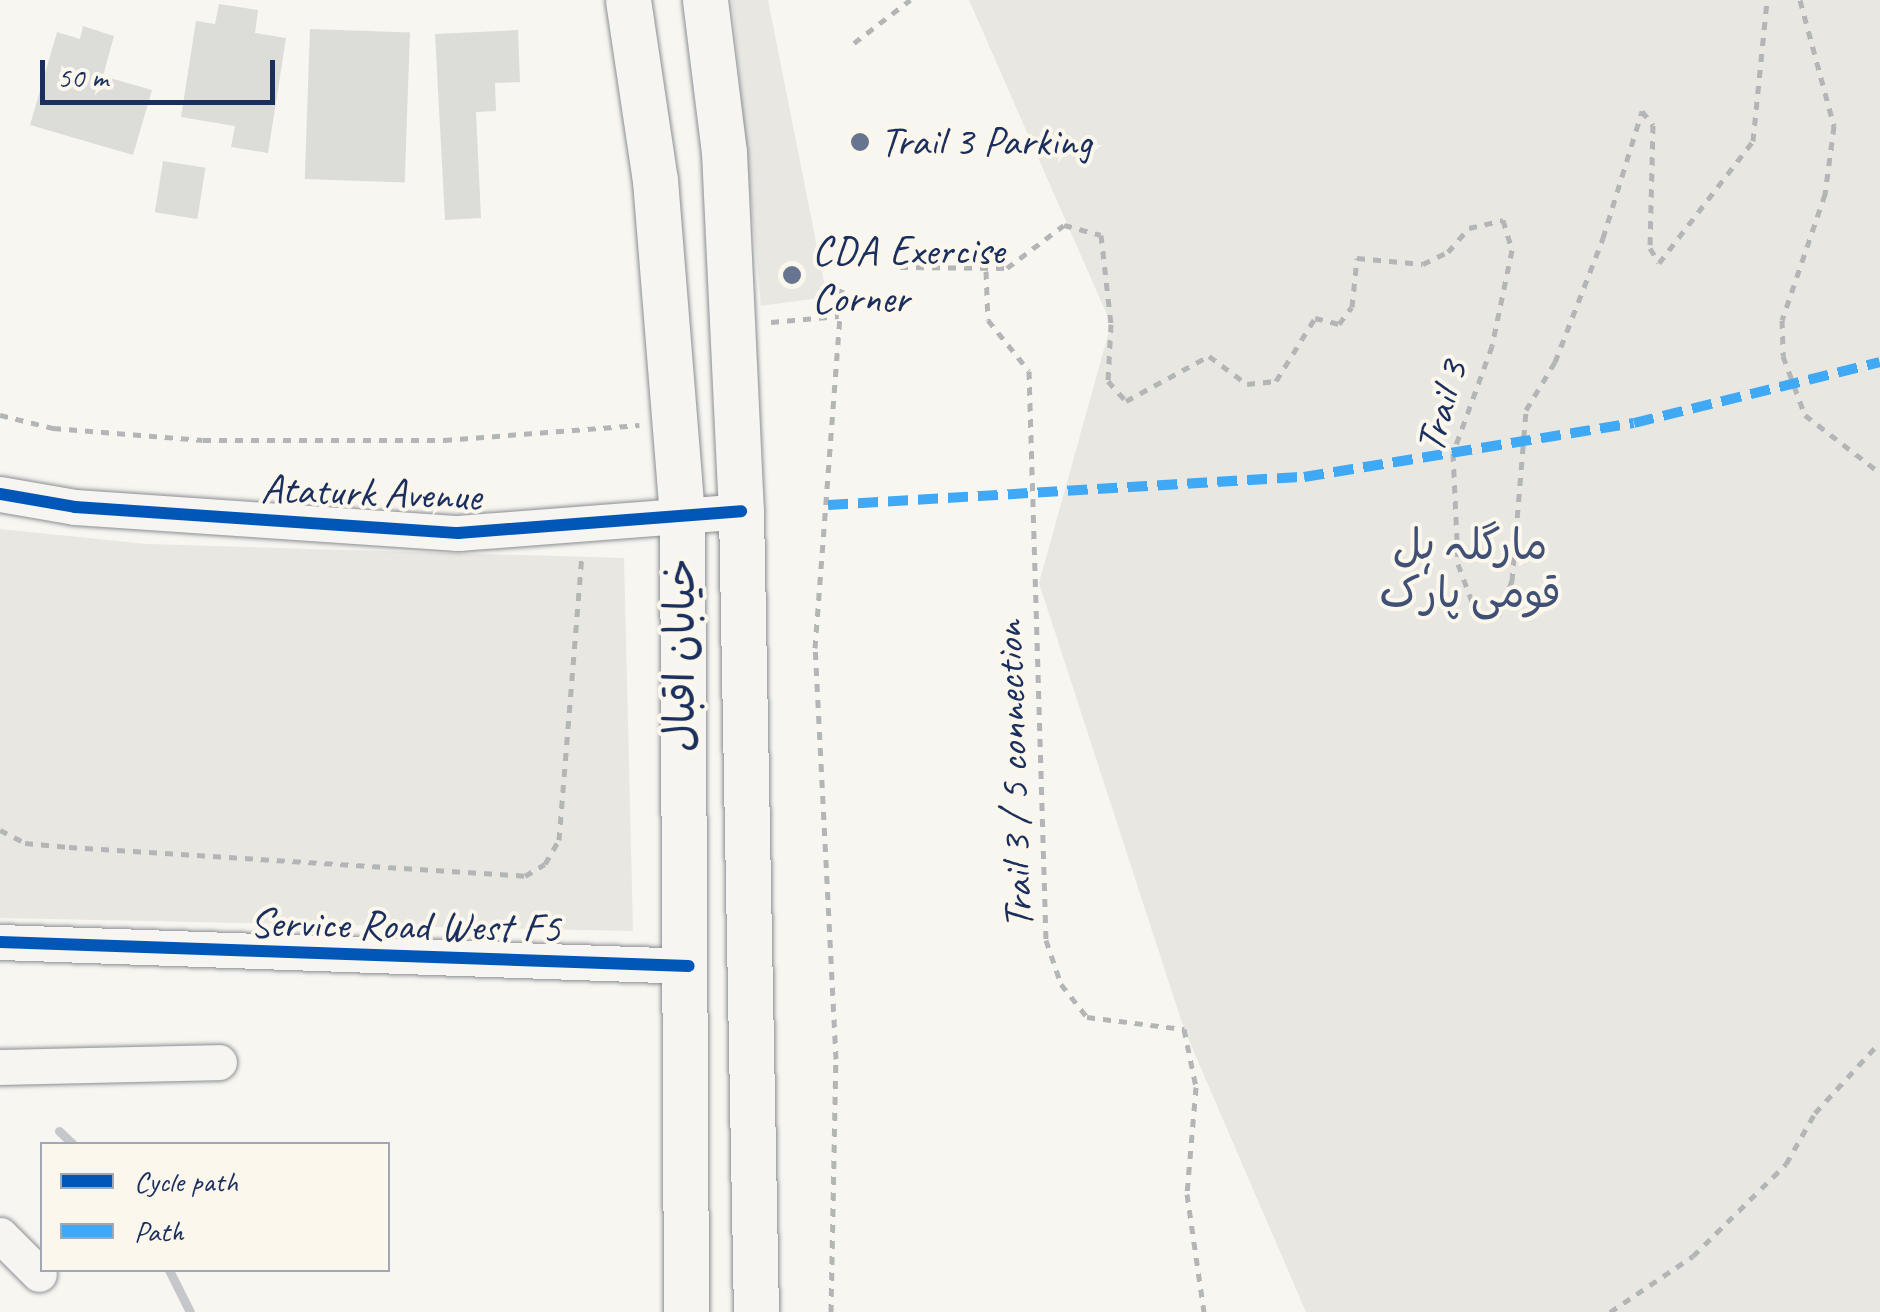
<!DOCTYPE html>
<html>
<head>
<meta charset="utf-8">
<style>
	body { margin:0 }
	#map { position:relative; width:1880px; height:1312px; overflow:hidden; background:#f8f6f0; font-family:Caveat,"Playpen Sans Arabic",sans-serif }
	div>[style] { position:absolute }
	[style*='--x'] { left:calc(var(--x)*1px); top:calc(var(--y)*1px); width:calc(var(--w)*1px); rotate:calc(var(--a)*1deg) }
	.green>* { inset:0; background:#e8e7e2 }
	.stream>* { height:9px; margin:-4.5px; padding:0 4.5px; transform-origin:4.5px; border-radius:4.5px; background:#c5c7cb }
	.building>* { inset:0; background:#dcdcd9; transform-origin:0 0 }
	.path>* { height:5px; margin-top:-2.5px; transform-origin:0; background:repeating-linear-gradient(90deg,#b3b5b7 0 8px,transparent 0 16px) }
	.roads { filter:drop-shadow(0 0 2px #8b8e94) drop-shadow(0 0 2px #8b8e94) }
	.minor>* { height:35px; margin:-17.5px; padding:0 17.5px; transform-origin:17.5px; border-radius:17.5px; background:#f6f5f1 }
	.major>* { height:45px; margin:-22.5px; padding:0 22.5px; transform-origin:22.5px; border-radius:22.5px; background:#f6f5f1 }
	.quiet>* { height:10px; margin-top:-5px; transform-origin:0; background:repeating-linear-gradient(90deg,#3fa9f5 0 20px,transparent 0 30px) }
	.cycleway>* { height:12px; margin:-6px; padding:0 6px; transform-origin:6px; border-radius:6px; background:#0057b8 }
	.dots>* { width:28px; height:28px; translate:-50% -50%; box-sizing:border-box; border:5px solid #fbf7ec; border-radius:50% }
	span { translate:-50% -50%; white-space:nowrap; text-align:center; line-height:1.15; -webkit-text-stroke:8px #fbf7ec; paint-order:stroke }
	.poi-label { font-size:42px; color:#1b2f5e }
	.left { translate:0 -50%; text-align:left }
	.street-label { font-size:42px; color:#1b2f5e }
	.park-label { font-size:42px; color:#415176 }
	.legend { position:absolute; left:40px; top:1142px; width:350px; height:130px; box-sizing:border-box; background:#fbf7ec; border:2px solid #a1a7b3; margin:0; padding:12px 18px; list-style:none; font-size:30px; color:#1b2f5e }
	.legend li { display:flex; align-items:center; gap:20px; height:50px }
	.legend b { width:50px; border:2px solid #a1a7b3 }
	.scale { position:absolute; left:40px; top:60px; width:235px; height:45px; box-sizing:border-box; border:5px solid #1b2f5e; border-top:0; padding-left:12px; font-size:30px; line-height:35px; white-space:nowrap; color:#1b2f5e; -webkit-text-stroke:8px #fbf7ec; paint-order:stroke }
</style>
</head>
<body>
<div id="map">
	<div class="green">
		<div style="clip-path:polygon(732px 0,768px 0,827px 297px,761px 306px)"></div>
		<div style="clip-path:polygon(969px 0,1880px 0,1880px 1312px,1306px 1312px,1184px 1029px,1039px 583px,1111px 324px)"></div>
		<div style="clip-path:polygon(0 529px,147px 544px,624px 558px,633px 931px,0 918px)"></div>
	</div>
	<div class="stream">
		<div style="--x:59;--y:1131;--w:19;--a:43"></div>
		<div style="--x:169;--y:1270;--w:47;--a:63.4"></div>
	</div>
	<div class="building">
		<div style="clip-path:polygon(219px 4px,258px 10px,255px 33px,286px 38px,268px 153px,231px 147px,235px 126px,181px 117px,196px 21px,215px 24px)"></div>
		<div style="clip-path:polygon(83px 26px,114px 36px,103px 76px,152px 90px,133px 155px,30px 125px,57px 32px,80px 39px)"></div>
		<div style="left:310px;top:29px;width:100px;height:150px;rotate:2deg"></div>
		<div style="clip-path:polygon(518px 30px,520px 82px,495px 83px,496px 111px,476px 112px,481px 218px,445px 220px,435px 34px)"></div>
		<div style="left:163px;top:161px;width:43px;height:52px;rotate:9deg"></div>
	</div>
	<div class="path">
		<div style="--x:1800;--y:0;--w:131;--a:74.9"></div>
		<div style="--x:1834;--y:126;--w:69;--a:97.5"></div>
		<div style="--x:1825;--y:194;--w:133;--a:108.8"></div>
		<div style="--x:1782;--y:320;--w:36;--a:88"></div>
		<div style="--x:1783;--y:356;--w:63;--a:69.6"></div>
		<div style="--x:1805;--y:415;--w:95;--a:37.7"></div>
		<div style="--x:854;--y:43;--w:71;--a:-37.5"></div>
		<div style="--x:900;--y:267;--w:107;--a:0.5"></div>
		<div style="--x:1007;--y:268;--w:71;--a:-37"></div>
		<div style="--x:1064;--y:225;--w:38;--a:15"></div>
		<div style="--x:1101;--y:235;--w:90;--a:83.6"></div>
		<div style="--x:1111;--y:324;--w:57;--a:93"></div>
		<div style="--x:1108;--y:381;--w:27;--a:48"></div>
		<div style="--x:1126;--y:401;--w:94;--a:-28.5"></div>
		<div style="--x:1209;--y:356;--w:47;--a:36.4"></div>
		<div style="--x:1247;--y:384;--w:29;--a:-6"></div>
		<div style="--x:1276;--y:381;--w:74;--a:-58.2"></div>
		<div style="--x:1315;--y:318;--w:25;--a:14"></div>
		<div style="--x:1339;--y:324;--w:21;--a:-53"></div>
		<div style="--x:1352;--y:307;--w:49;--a:-84.2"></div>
		<div style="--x:1357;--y:258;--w:66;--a:5.2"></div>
		<div style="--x:1423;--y:264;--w:28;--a:-26"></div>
		<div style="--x:1448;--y:252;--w:32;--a:-49"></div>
		<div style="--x:1469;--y:228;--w:35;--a:-13"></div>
		<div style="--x:1503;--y:220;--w:31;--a:73"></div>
		<div style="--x:1512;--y:250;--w:98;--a:101.8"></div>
		<div style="--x:1492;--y:346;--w:114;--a:110"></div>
		<div style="--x:1453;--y:453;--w:111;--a:87.4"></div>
		<div style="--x:1458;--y:564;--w:54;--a:69.6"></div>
		<div style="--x:1477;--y:615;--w:21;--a:5"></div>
		<div style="--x:1498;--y:617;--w:39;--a:-69"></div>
		<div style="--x:1512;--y:581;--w:172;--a:-85.3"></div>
		<div style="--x:1526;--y:410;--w:56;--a:-58.9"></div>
		<div style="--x:1555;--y:362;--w:133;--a:-68.8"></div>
		<div style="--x:1603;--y:238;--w:133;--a:-72.9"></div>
		<div style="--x:1642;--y:111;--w:18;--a:52"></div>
		<div style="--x:1653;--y:125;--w:123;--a:91.4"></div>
		<div style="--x:1650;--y:248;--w:17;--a:59"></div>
		<div style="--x:1659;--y:263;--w:154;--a:-52.4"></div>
		<div style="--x:1753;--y:141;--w:142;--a:-84.3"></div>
		<div style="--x:986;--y:271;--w:49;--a:87.7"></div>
		<div style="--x:988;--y:320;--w:65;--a:51.2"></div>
		<div style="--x:1029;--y:371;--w:569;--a:88.29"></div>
		<div style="--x:1046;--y:940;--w:46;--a:71.2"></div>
		<div style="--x:1061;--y:984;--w:42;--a:51.8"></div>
		<div style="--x:1087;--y:1017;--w:98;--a:7.1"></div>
		<div style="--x:1184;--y:1029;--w:59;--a:78.3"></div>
		<div style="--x:1196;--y:1087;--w:107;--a:94.8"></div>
		<div style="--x:1187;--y:1194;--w:119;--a:81.8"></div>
		<div style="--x:771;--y:322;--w:68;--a:-5"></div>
		<div style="--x:0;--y:415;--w:55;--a:13.8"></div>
		<div style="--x:53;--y:428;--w:150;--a:4.6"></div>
		<div style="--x:203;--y:440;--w:241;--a:0"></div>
		<div style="--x:444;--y:440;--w:196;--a:-4.4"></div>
		<div style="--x:0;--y:830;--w:28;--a:27"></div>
		<div style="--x:25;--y:843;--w:44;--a:5.2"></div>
		<div style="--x:69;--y:847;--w:457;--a:3.6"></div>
		<div style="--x:525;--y:876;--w:23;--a:-31"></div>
		<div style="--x:545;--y:864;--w:28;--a:-60"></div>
		<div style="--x:559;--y:840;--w:287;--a:-85.4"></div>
		<div style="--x:831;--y:1312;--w:253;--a:-88.9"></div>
		<div style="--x:836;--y:1059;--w:412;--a:-92.9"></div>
		<div style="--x:815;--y:648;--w:363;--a:-85.7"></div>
		<div style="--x:1610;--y:1312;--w:100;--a:-34"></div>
		<div style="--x:1693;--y:1256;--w:131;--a:-44.7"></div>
		<div style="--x:1786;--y:1164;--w:59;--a:-60.4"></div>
		<div style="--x:1815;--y:1113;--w:96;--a:-47.5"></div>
	</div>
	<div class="roads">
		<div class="minor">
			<div style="--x:0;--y:494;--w:76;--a:9.8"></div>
			<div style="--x:75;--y:507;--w:384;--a:3.9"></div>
			<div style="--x:458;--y:533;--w:284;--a:-4.4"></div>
			<div style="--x:0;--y:942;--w:689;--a:1.99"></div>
			<div style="--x:0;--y:1067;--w:219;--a:-1.3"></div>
			<div style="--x:0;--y:1235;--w:55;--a:45"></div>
		</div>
		<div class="major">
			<div style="--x:628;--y:0;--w:182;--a:81.5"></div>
			<div style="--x:655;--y:180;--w:338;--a:85.4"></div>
			<div style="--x:682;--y:517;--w:795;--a:89.71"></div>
			<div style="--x:705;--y:0;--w:153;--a:82.9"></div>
			<div style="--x:724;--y:152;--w:359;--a:87.3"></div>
			<div style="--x:741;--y:511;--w:801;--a:88.93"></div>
		</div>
	</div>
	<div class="quiet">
		<div style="--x:828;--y:505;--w:477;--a:-3.4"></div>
		<div style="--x:1304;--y:477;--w:334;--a:-9.3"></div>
		<div style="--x:1634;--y:423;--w:253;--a:-13.9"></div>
	</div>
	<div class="cycleway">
		<div style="--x:0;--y:494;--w:76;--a:9.8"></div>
		<div style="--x:75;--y:507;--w:384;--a:3.9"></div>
		<div style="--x:458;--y:533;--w:284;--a:-4.4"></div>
		<div style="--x:0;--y:942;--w:689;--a:1.99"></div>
	</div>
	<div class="dots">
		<div style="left:860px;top:142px;background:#687591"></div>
		<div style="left:792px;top:275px;background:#687591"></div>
	</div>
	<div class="poi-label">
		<span class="left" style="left:880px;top:142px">Trail 3 Parking</span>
		<span class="left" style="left:812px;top:275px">CDA Exercise<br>Corner</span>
	</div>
	<div class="street-label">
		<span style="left:1442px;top:407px;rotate:-74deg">Trail 3</span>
		<span style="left:371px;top:493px;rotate:2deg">Ataturk Avenue</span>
		<span style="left:681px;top:655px;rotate:-90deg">خیابان اقبال</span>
		<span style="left:1014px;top:775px;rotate:-92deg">Trail 3 / 5 connection</span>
		<span style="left:405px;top:926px;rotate:1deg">Service Road West F5</span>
	</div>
	<div class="park-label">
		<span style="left:1470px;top:570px">مارگلہ ہل<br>قومی پارک</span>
	</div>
	<ul class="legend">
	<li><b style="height:12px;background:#0057b8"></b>Cycle path</li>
	<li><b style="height:12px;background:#3fa9f5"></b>Path</li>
	</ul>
	<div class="scale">50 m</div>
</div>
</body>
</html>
